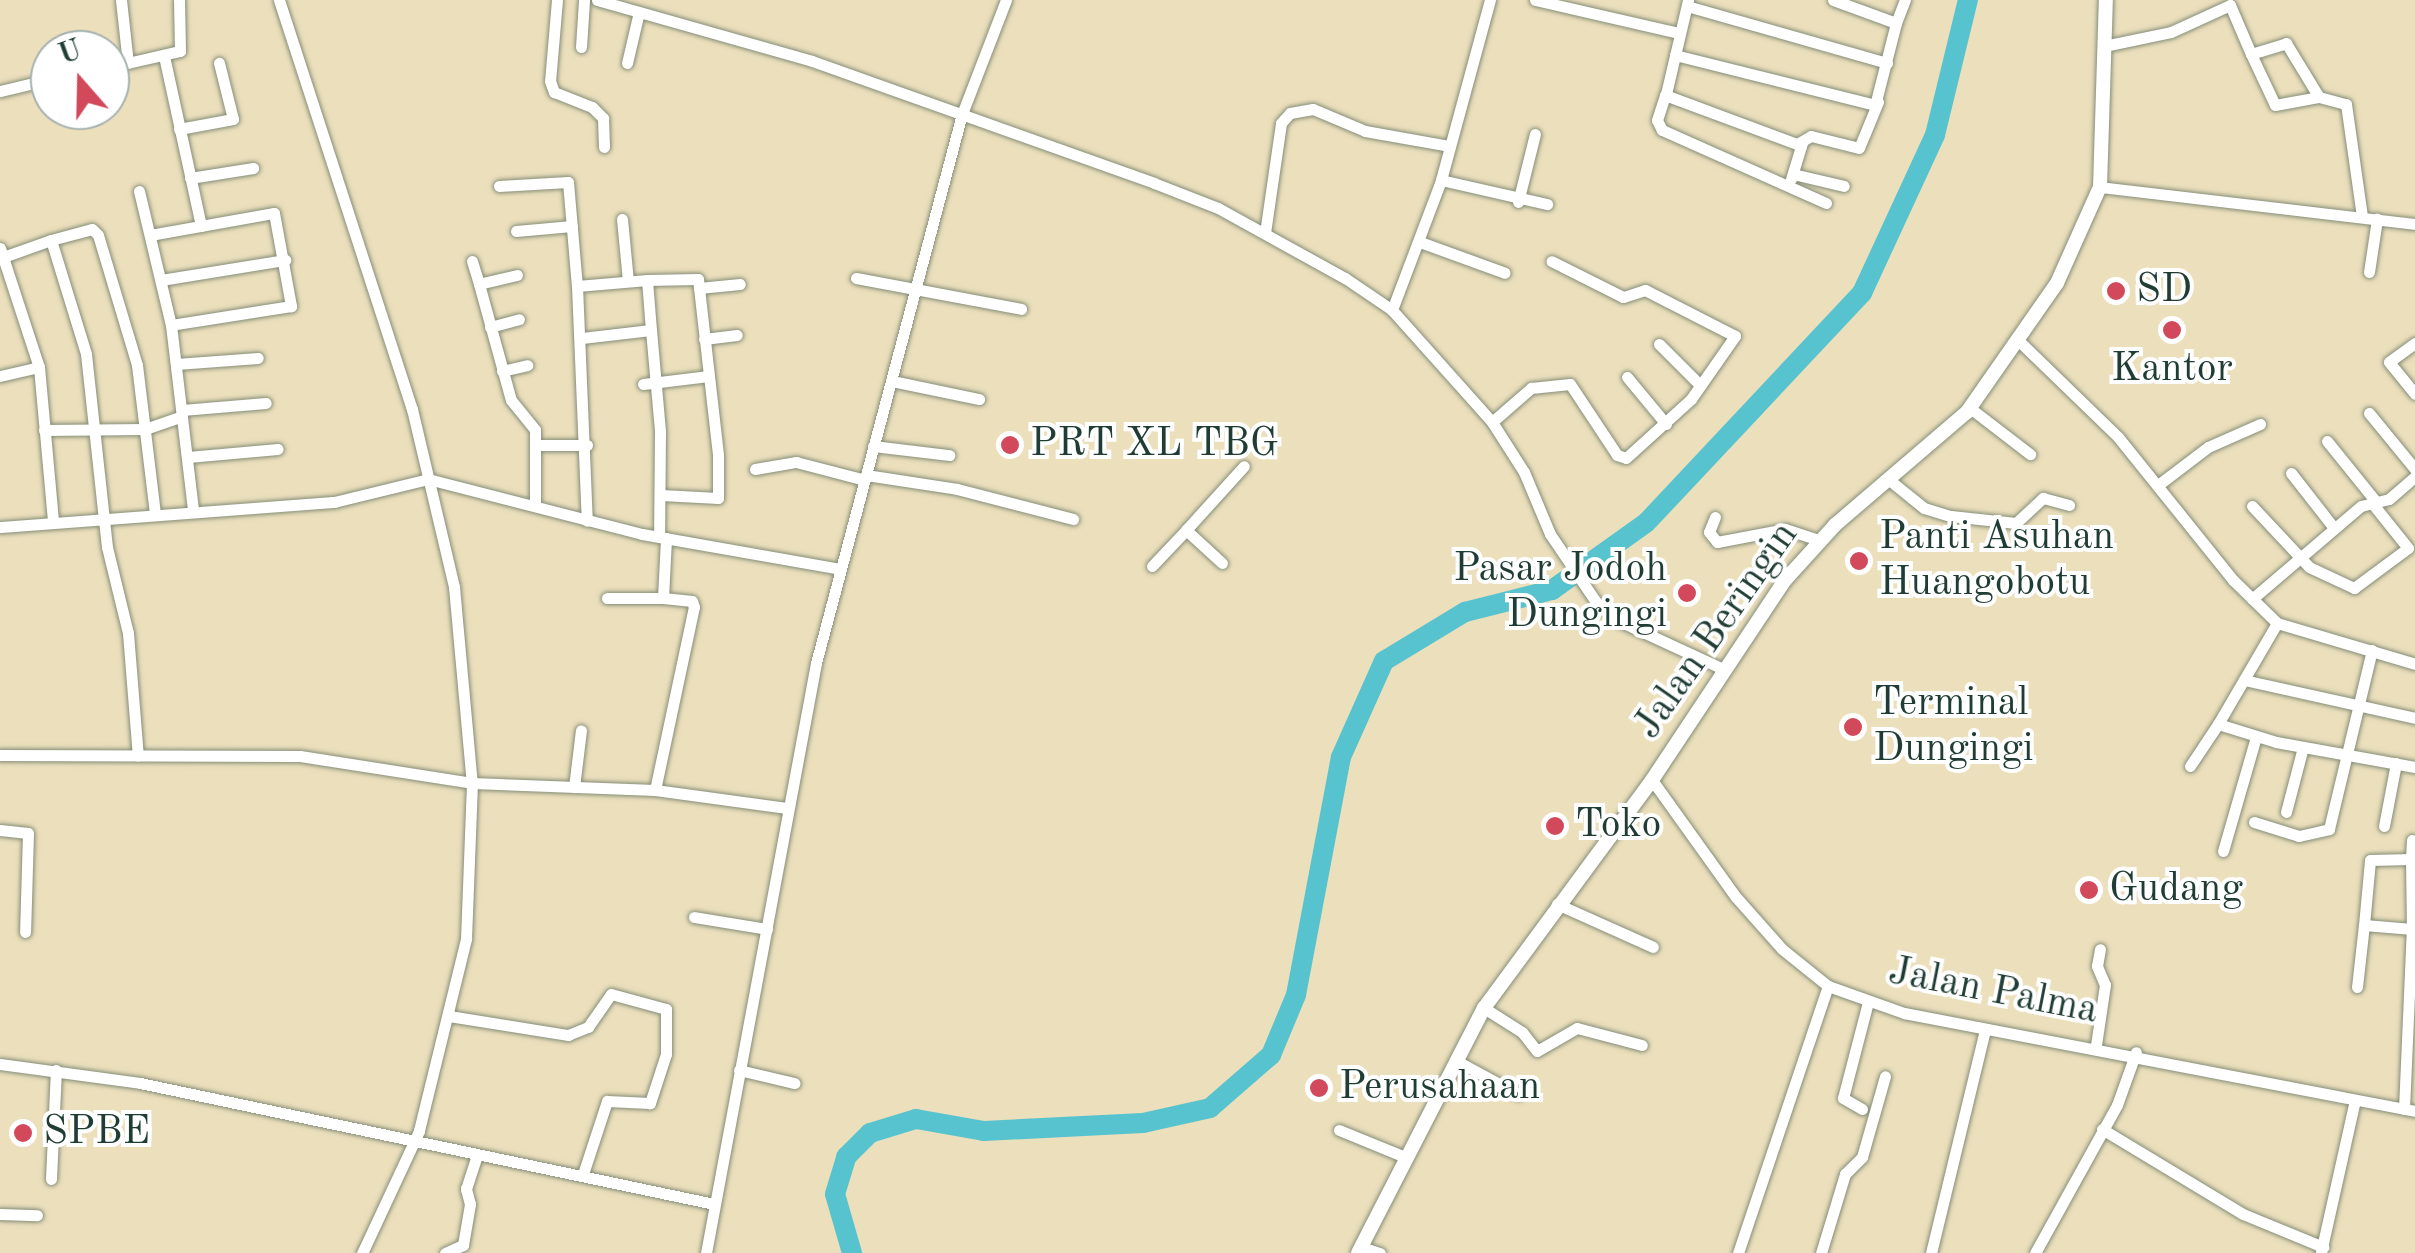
<!DOCTYPE html>
<html>
<head>
<meta charset="utf-8">
<style>
	body { margin:0 }
	#map { position:relative; width:2415px; height:1253px; overflow:hidden; background:#ebdfbc; font-family:"Old Standard TT",serif }
	div>[style] { position:absolute }
	[style*='--x'] { left:calc(var(--x)*1px); top:calc(var(--y)*1px); width:calc(var(--w)*1px); rotate:calc(var(--a)*1deg) }
	.river>* { height:20px; margin:-10px; padding:0 10px; transform-origin:10px; border-radius:10px; background:#57c3cf }
	.roads { filter:drop-shadow(0 0 2px #858e78) drop-shadow(0 0 2px #858e78) }
	.minor>* { height:11px; margin:-5.5px; padding:0 5.5px; transform-origin:5.5px; border-radius:5.5px; background:#fff }
	.tertiary>* { height:14px; margin:-7px; padding:0 7px; transform-origin:7px; border-radius:7px; background:#fff }
	.dots>* { width:28px; height:28px; translate:-50% -50%; box-sizing:border-box; border:5px solid #fff; border-radius:50% }
	span { translate:-50% -50%; white-space:nowrap; text-align:center; line-height:1.15; -webkit-text-stroke:8px #fff; paint-order:stroke }
	.poi-label { font-size:40px; color:#1f3d34 }
	.left { translate:0 -50%; text-align:left }
	.right { translate:-100% -50%; text-align:right }
	.street-label { font-size:40px; color:#1f3d34 }
	.north { position:absolute; left:30px; top:30px; width:100px; height:100px; box-sizing:border-box; background:#fff; border:2px solid #a5b1ae; border-radius:50%; rotate:340deg; font-size:28px; font-weight:700; line-height:40px; text-align:center; color:#1f3d34 }
	.north::after { content:''; display:block; margin:auto; width:35px; height:45px; background:#d1495b; clip-path:polygon(50% 0,100% 100%,50% 72%,0 100%) }
</style>
</head>
<body>
<div id="map">
	<div class="river">
		<div style="--x:852;--y:1253;--w:61;--a:-106.1"></div>
		<div style="--x:835;--y:1194;--w:39;--a:-73"></div>
		<div style="--x:846;--y:1157;--w:34;--a:-45"></div>
		<div style="--x:870;--y:1133;--w:48;--a:-16.9"></div>
		<div style="--x:916;--y:1119;--w:69;--a:10"></div>
		<div style="--x:984;--y:1131;--w:159;--a:-2.9"></div>
		<div style="--x:1143;--y:1123;--w:69;--a:-12.6"></div>
		<div style="--x:1210;--y:1108;--w:81;--a:-41"></div>
		<div style="--x:1271;--y:1055;--w:65;--a:-67.4"></div>
		<div style="--x:1296;--y:995;--w:242;--a:-79.3"></div>
		<div style="--x:1341;--y:757;--w:105;--a:-65.9"></div>
		<div style="--x:1384;--y:661;--w:95;--a:-31.2"></div>
		<div style="--x:1465;--y:612;--w:90;--a:-14.2"></div>
		<div style="--x:1552;--y:590;--w:115;--a:-35.5"></div>
		<div style="--x:1646;--y:523;--w:316;--a:-46.8"></div>
		<div style="--x:1862;--y:293;--w:174;--a:-65.2"></div>
		<div style="--x:1935;--y:135;--w:139;--a:-76.3"></div>
	</div>
	<div class="roads">
		<div class="minor">
			<div style="--x:121;--y:0;--w:63;--a:83.7"></div>
			<div style="--x:279;--y:0;--w:430;--a:72"></div>
			<div style="--x:412;--y:409;--w:183;--a:76.7"></div>
			<div style="--x:454;--y:587;--w:197;--a:84.8"></div>
			<div style="--x:472;--y:783;--w:156;--a:92.2"></div>
			<div style="--x:466;--y:939;--w:198;--a:103.8"></div>
			<div style="--x:419;--y:1131;--w:135;--a:115"></div>
			<div style="--x:557;--y:0;--w:81;--a:94.9"></div>
			<div style="--x:550;--y:81;--w:12;--a:70"></div>
			<div style="--x:554;--y:92;--w:41;--a:21.5"></div>
			<div style="--x:592;--y:107;--w:16;--a:45"></div>
			<div style="--x:603;--y:118;--w:29;--a:88"></div>
			<div style="--x:597;--y:0;--w:223;--a:15.8"></div>
			<div style="--x:812;--y:61;--w:363;--a:19.6"></div>
			<div style="--x:1154;--y:183;--w:69;--a:21.3"></div>
			<div style="--x:1218;--y:208;--w:145;--a:28.9"></div>
			<div style="--x:1345;--y:278;--w:57;--a:34.2"></div>
			<div style="--x:1392;--y:310;--w:150;--a:48.2"></div>
			<div style="--x:1492;--y:422;--w:59;--a:57.4"></div>
			<div style="--x:1524;--y:472;--w:67;--a:67.2"></div>
			<div style="--x:1550;--y:534;--w:82;--a:55.9"></div>
			<div style="--x:1596;--y:602;--w:25;--a:42"></div>
			<div style="--x:1615;--y:619;--w:119;--a:24.8"></div>
			<div style="--x:1535;--y:0;--w:148;--a:12.9"></div>
			<div style="--x:1687;--y:6;--w:208;--a:15.9"></div>
			<div style="--x:1896;--y:23;--w:25;--a:-69"></div>
			<div style="--x:2104;--y:46;--w:68;--a:-11.8"></div>
			<div style="--x:2171;--y:32;--w:65;--a:-24.6"></div>
			<div style="--x:2230;--y:5;--w:53;--a:66.8"></div>
			<div style="--x:2251;--y:54;--w:37;--a:-17"></div>
			<div style="--x:2286;--y:43;--w:63;--a:58.6"></div>
			<div style="--x:2319;--y:97;--w:28;--a:15"></div>
			<div style="--x:2346;--y:104;--w:113;--a:81.9"></div>
			<div style="--x:581;--y:47;--w:47;--a:-86.3"></div>
			<div style="--x:2251;--y:54;--w:56;--a:64.8"></div>
			<div style="--x:2275;--y:105;--w:45;--a:-10.3"></div>
			<div style="--x:1675;--y:55;--w:206;--a:14"></div>
			<div style="--x:1875;--y:105;--w:85;--a:-75.6"></div>
			<div style="--x:1896;--y:23;--w:67;--a:-159.9"></div>
			<div style="--x:164;--y:56;--w:174;--a:77.7"></div>
			<div style="--x:627;--y:63;--w:52;--a:-76.8"></div>
			<div style="--x:110;--y:67;--w:72;--a:-12.9"></div>
			<div style="--x:180;--y:51;--w:51;--a:-91.1"></div>
			<div style="--x:0;--y:91;--w:51;--a:-13.5"></div>
			<div style="--x:1666;--y:94;--w:97;--a:-76.8"></div>
			<div style="--x:179;--y:129;--w:55;--a:-10.5"></div>
			<div style="--x:233;--y:119;--w:58;--a:-104"></div>
			<div style="--x:1793;--y:174;--w:52;--a:13.2"></div>
			<div style="--x:190;--y:178;--w:64;--a:-9"></div>
			<div style="--x:1791;--y:179;--w:39;--a:-73"></div>
			<div style="--x:1441;--y:180;--w:109;--a:12.8"></div>
			<div style="--x:499;--y:186;--w:69;--a:-3.3"></div>
			<div style="--x:568;--y:182;--w:104;--a:85.1"></div>
			<div style="--x:2100;--y:187;--w:317;--a:6.7"></div>
			<div style="--x:139;--y:191;--w:138;--a:76.6"></div>
			<div style="--x:171;--y:325;--w:186;--a:83.2"></div>
			<div style="--x:1518;--y:202;--w:70;--a:-76"></div>
			<div style="--x:1826;--y:203;--w:180;--a:-156"></div>
			<div style="--x:1662;--y:130;--w:11;--a:-117"></div>
			<div style="--x:1657;--y:120;--w:26;--a:-72"></div>
			<div style="--x:1665;--y:95;--w:141;--a:20.4"></div>
			<div style="--x:1797;--y:144;--w:16;--a:-30"></div>
			<div style="--x:1811;--y:136;--w:49;--a:14"></div>
			<div style="--x:1859;--y:148;--w:50;--a:-67.6"></div>
			<div style="--x:622;--y:219;--w:62;--a:84.5"></div>
			<div style="--x:516;--y:231;--w:56;--a:-5.1"></div>
			<div style="--x:1265;--y:233;--w:111;--a:-81.7"></div>
			<div style="--x:1281;--y:123;--w:13;--a:-48"></div>
			<div style="--x:1290;--y:113;--w:23;--a:-10"></div>
			<div style="--x:1313;--y:109;--w:56;--a:22.9"></div>
			<div style="--x:1365;--y:131;--w:85;--a:10.1"></div>
			<div style="--x:150;--y:235;--w:126;--a:-10.1"></div>
			<div style="--x:274;--y:213;--w:95;--a:79.6"></div>
			<div style="--x:291;--y:306;--w:121;--a:171"></div>
			<div style="--x:51;--y:240;--w:42;--a:-15"></div>
			<div style="--x:92;--y:229;--w:8;--a:45"></div>
			<div style="--x:98;--y:235;--w:136;--a:73.3"></div>
			<div style="--x:137;--y:365;--w:149;--a:83.1"></div>
			<div style="--x:1420;--y:242;--w:90;--a:20"></div>
			<div style="--x:0;--y:248;--w:125;--a:71.9"></div>
			<div style="--x:39;--y:367;--w:40;--a:167"></div>
			<div style="--x:6;--y:256;--w:48;--a:-19.6"></div>
			<div style="--x:51;--y:240;--w:119;--a:72.9"></div>
			<div style="--x:86;--y:354;--w:194;--a:83.8"></div>
			<div style="--x:107;--y:547;--w:89;--a:76.3"></div>
			<div style="--x:128;--y:633;--w:123;--a:85.4"></div>
			<div style="--x:472;--y:261;--w:24;--a:73"></div>
			<div style="--x:2369;--y:272;--w:54;--a:-81.4"></div>
			<div style="--x:517;--y:275;--w:39;--a:167"></div>
			<div style="--x:479;--y:284;--w:120;--a:74.6"></div>
			<div style="--x:511;--y:400;--w:38;--a:51"></div>
			<div style="--x:535;--y:430;--w:75;--a:90"></div>
			<div style="--x:856;--y:278;--w:168;--a:10.6"></div>
			<div style="--x:161;--y:280;--w:126;--a:-9.2"></div>
			<div style="--x:647;--y:280;--w:51;--a:-1.1"></div>
			<div style="--x:698;--y:279;--w:177;--a:83.5"></div>
			<div style="--x:718;--y:455;--w:43;--a:90"></div>
			<div style="--x:718;--y:498;--w:57;--a:-177"></div>
			<div style="--x:699;--y:288;--w:41;--a:-5.6"></div>
			<div style="--x:1392;--y:310;--w:139;--a:-69.3"></div>
			<div style="--x:1441;--y:180;--w:187;--a:-74.8"></div>
			<div style="--x:490;--y:327;--w:30;--a:-15"></div>
			<div style="--x:651;--y:330;--w:101;--a:84.9"></div>
			<div style="--x:660;--y:431;--w:106;--a:90.5"></div>
			<div style="--x:582;--y:338;--w:69;--a:-6.6"></div>
			<div style="--x:651;--y:330;--w:50;--a:-94.6"></div>
			<div style="--x:647;--y:280;--w:70;--a:175.1"></div>
			<div style="--x:577;--y:286;--w:235;--a:87.6"></div>
			<div style="--x:704;--y:339;--w:33;--a:-7"></div>
			<div style="--x:2020;--y:342;--w:136;--a:44.1"></div>
			<div style="--x:2118;--y:437;--w:184;--a:51.2"></div>
			<div style="--x:2233;--y:580;--w:62;--a:44.3"></div>
			<div style="--x:2277;--y:623;--w:144;--a:16.5"></div>
			<div style="--x:2415;--y:343;--w:32;--a:144"></div>
			<div style="--x:2389;--y:362;--w:41;--a:50.9"></div>
			<div style="--x:1659;--y:344;--w:58;--a:45"></div>
			<div style="--x:176;--y:364;--w:82;--a:-4.2"></div>
			<div style="--x:39;--y:367;--w:154;--a:84.8"></div>
			<div style="--x:502;--y:371;--w:26;--a:-13"></div>
			<div style="--x:1627;--y:377;--w:61;--a:50.3"></div>
			<div style="--x:892;--y:381;--w:89;--a:11.7"></div>
			<div style="--x:643;--y:384;--w:66;--a:-6.9"></div>
			<div style="--x:1970;--y:408;--w:76;--a:37.5"></div>
			<div style="--x:182;--y:410;--w:84;--a:-4.8"></div>
			<div style="--x:2369;--y:413;--w:72;--a:50.6"></div>
			<div style="--x:1492;--y:422;--w:52;--a:-41.1"></div>
			<div style="--x:1531;--y:388;--w:39;--a:-6"></div>
			<div style="--x:1570;--y:384;--w:85;--a:56.5"></div>
			<div style="--x:1617;--y:455;--w:9;--a:18"></div>
			<div style="--x:1626;--y:458;--w:88;--a:-42.2"></div>
			<div style="--x:1691;--y:399;--w:77;--a:-55.1"></div>
			<div style="--x:1735;--y:336;--w:101;--a:-152.9"></div>
			<div style="--x:1645;--y:290;--w:23;--a:162"></div>
			<div style="--x:1623;--y:297;--w:80;--a:-153.4"></div>
			<div style="--x:44;--y:430;--w:101;--a:-0.6"></div>
			<div style="--x:145;--y:429;--w:39;--a:-19"></div>
			<div style="--x:2327;--y:441;--w:80;--a:51.1"></div>
			<div style="--x:537;--y:445;--w:50;--a:0"></div>
			<div style="--x:873;--y:446;--w:77;--a:6.8"></div>
			<div style="--x:188;--y:457;--w:90;--a:-5.1"></div>
			<div style="--x:755;--y:469;--w:42;--a:-9.7"></div>
			<div style="--x:796;--y:462;--w:71;--a:14.6"></div>
			<div style="--x:2291;--y:473;--w:70;--a:52"></div>
			<div style="--x:866;--y:475;--w:92;--a:8.7"></div>
			<div style="--x:957;--y:489;--w:120;--a:14.5"></div>
			<div style="--x:1888;--y:479;--w:46;--a:38.9"></div>
			<div style="--x:1924;--y:508;--w:28;--a:17"></div>
			<div style="--x:1951;--y:516;--w:65;--a:6.1"></div>
			<div style="--x:2016;--y:523;--w:37;--a:-43"></div>
			<div style="--x:2043;--y:498;--w:27;--a:15"></div>
			<div style="--x:2158;--y:485;--w:63;--a:-37.2"></div>
			<div style="--x:2208;--y:447;--w:57;--a:-23.9"></div>
			<div style="--x:2252;--y:506;--w:83;--a:46.9"></div>
			<div style="--x:2309;--y:567;--w:50;--a:25"></div>
			<div style="--x:2354;--y:588;--w:67;--a:-36.5"></div>
			<div style="--x:2408;--y:548;--w:58;--a:-128.7"></div>
			<div style="--x:1715;--y:517;--w:16;--a:112"></div>
			<div style="--x:1709;--y:532;--w:13;--a:51"></div>
			<div style="--x:1717;--y:542;--w:69;--a:-10.8"></div>
			<div style="--x:1785;--y:529;--w:36;--a:18"></div>
			<div style="--x:0;--y:527;--w:335;--a:-4.3"></div>
			<div style="--x:334;--y:502;--w:97;--a:-13.7"></div>
			<div style="--x:428;--y:479;--w:221;--a:14.4"></div>
			<div style="--x:642;--y:534;--w:201;--a:10"></div>
			<div style="--x:1222;--y:563;--w:49;--a:-137.5"></div>
			<div style="--x:1186;--y:530;--w:86;--a:-47.8"></div>
			<div style="--x:1152;--y:566;--w:50;--a:-46.6"></div>
			<div style="--x:607;--y:598;--w:56;--a:0"></div>
			<div style="--x:663;--y:598;--w:60;--a:-87.1"></div>
			<div style="--x:2252;--y:599;--w:143;--a:-40.5"></div>
			<div style="--x:2361;--y:506;--w:29;--a:-14"></div>
			<div style="--x:2389;--y:499;--w:35;--a:-41"></div>
			<div style="--x:2277;--y:623;--w:117;--a:120.3"></div>
			<div style="--x:2218;--y:724;--w:61;--a:17.2"></div>
			<div style="--x:2276;--y:742;--w:141;--a:10.2"></div>
			<div style="--x:2244;--y:680;--w:175;--a:12.5"></div>
			<div style="--x:0;--y:755;--w:300;--a:0.2"></div>
			<div style="--x:300;--y:756;--w:174;--a:8.9"></div>
			<div style="--x:472;--y:783;--w:183;--a:2.2"></div>
			<div style="--x:655;--y:790;--w:133;--a:7.8"></div>
			<div style="--x:2190;--y:766;--w:50;--a:-56.3"></div>
			<div style="--x:1652;--y:780;--w:143;--a:54.4"></div>
			<div style="--x:1735;--y:896;--w:71;--a:48.4"></div>
			<div style="--x:1782;--y:949;--w:59;--a:38.8"></div>
			<div style="--x:1828;--y:986;--w:81;--a:19.6"></div>
			<div style="--x:1904;--y:1013;--w:520;--a:10.86"></div>
			<div style="--x:574;--y:787;--w:57;--a:-83"></div>
			<div style="--x:655;--y:790;--w:187;--a:-78"></div>
			<div style="--x:694;--y:607;--w:6;--a:-108"></div>
			<div style="--x:692;--y:601;--w:29;--a:-174"></div>
			<div style="--x:2286;--y:812;--w:67;--a:-75.3"></div>
			<div style="--x:2254;--y:822;--w:47;--a:17.3"></div>
			<div style="--x:2299;--y:836;--w:31;--a:-13"></div>
			<div style="--x:2329;--y:829;--w:184;--a:-76.5"></div>
			<div style="--x:2384;--y:826;--w:64;--a:-79.2"></div>
			<div style="--x:0;--y:830;--w:28;--a:6"></div>
			<div style="--x:28;--y:833;--w:99;--a:91.7"></div>
			<div style="--x:2223;--y:851;--w:119;--a:-73.9"></div>
			<div style="--x:2411;--y:859;--w:19;--a:-87"></div>
			<div style="--x:1557;--y:904;--w:105;--a:24.1"></div>
			<div style="--x:694;--y:917;--w:74;--a:9.3"></div>
			<div style="--x:2357;--y:987;--w:62;--a:-83.6"></div>
			<div style="--x:1484;--y:1008;--w:45;--a:32.3"></div>
			<div style="--x:1522;--y:1032;--w:24;--a:52"></div>
			<div style="--x:1537;--y:1051;--w:46;--a:-29.9"></div>
			<div style="--x:1577;--y:1028;--w:67;--a:14.7"></div>
			<div style="--x:449;--y:1016;--w:121;--a:9.1"></div>
			<div style="--x:568;--y:1035;--w:22;--a:-22"></div>
			<div style="--x:588;--y:1027;--w:40;--a:-55.1"></div>
			<div style="--x:611;--y:994;--w:57;--a:15.3"></div>
			<div style="--x:666;--y:1009;--w:45;--a:90"></div>
			<div style="--x:666;--y:1054;--w:52;--a:108.1"></div>
			<div style="--x:650;--y:1103;--w:43;--a:-177.3"></div>
			<div style="--x:607;--y:1101;--w:77;--a:108.2"></div>
			<div style="--x:2096;--y:1045;--w:61;--a:-81.5"></div>
			<div style="--x:2105;--y:985;--w:21;--a:-113"></div>
			<div style="--x:2097;--y:966;--w:17;--a:-80"></div>
			<div style="--x:1455;--y:1060;--w:72;--a:28.4"></div>
			<div style="--x:0;--y:1064;--w:141;--a:7.7"></div>
			<div style="--x:140;--y:1083;--w:587;--a:11.9"></div>
			<div style="--x:739;--y:1070;--w:57;--a:13.3"></div>
			<div style="--x:1862;--y:1109;--w:22;--a:-150"></div>
			<div style="--x:1843;--y:1098;--w:99;--a:-75.4"></div>
			<div style="--x:2404;--y:1109;--w:180;--a:-87.5"></div>
			<div style="--x:2412;--y:929;--w:48;--a:-175.2"></div>
			<div style="--x:2364;--y:925;--w:65;--a:-84.7"></div>
			<div style="--x:2370;--y:860;--w:41;--a:-1.4"></div>
			<div style="--x:2411;--y:859;--w:70;--a:89.2"></div>
			<div style="--x:2102;--y:1129;--w:165;--a:31.1"></div>
			<div style="--x:2243;--y:1214;--w:87;--a:22.4"></div>
			<div style="--x:1339;--y:1130;--w:71;--a:22.2"></div>
			<div style="--x:51;--y:1179;--w:109;--a:-87.4"></div>
			<div style="--x:0;--y:1214;--w:37;--a:2"></div>
			<div style="--x:1361;--y:1247;--w:20;--a:18"></div>
			<div style="--x:2321;--y:1252;--w:156;--a:-77.4"></div>
			<div style="--x:445;--y:1253;--w:20;--a:-24"></div>
			<div style="--x:463;--y:1245;--w:42;--a:-80.3"></div>
			<div style="--x:470;--y:1204;--w:16;--a:-105"></div>
			<div style="--x:466;--y:1189;--w:36;--a:-72"></div>
			<div style="--x:706;--y:1253;--w:600;--a:-79.44"></div>
			<div style="--x:816;--y:663;--w:568;--a:-75.11"></div>
			<div style="--x:962;--y:114;--w:122;--a:-68.9"></div>
			<div style="--x:1738;--y:1253;--w:282;--a:-71.4"></div>
			<div style="--x:1821;--y:1253;--w:83;--a:-73.1"></div>
			<div style="--x:1845;--y:1174;--w:24;--a:-45"></div>
			<div style="--x:1862;--y:1157;--w:84;--a:-74.1"></div>
			<div style="--x:1931;--y:1253;--w:230;--a:-76.4"></div>
			<div style="--x:2035;--y:1253;--w:169;--a:-61"></div>
			<div style="--x:2117;--y:1105;--w:56;--a:-70.3"></div>
		</div>
		<div class="tertiary">
			<div style="--x:1358;--y:1253;--w:276;--a:-62.8"></div>
			<div style="--x:1484;--y:1008;--w:283;--a:-53.6"></div>
			<div style="--x:1652;--y:780;--w:240;--a:-56.4"></div>
			<div style="--x:1785;--y:580;--w:74;--a:-47.7"></div>
			<div style="--x:1835;--y:525;--w:174;--a:-40.6"></div>
			<div style="--x:1967;--y:412;--w:157;--a:-55.1"></div>
			<div style="--x:2057;--y:283;--w:105;--a:-65.9"></div>
			<div style="--x:2100;--y:187;--w:187;--a:-88.2"></div>
		</div>
	</div>
	<div class="dots">
		<div style="left:2116px;top:291px;background:#d1495b"></div>
		<div style="left:2172px;top:330px;background:#d1495b"></div>
		<div style="left:1010px;top:445px;background:#d1495b"></div>
		<div style="left:1859px;top:561px;background:#d1495b"></div>
		<div style="left:1687px;top:593px;background:#d1495b"></div>
		<div style="left:1853px;top:727px;background:#d1495b"></div>
		<div style="left:1555px;top:826px;background:#d1495b"></div>
		<div style="left:2089px;top:890px;background:#d1495b"></div>
		<div style="left:1319px;top:1088px;background:#d1495b"></div>
		<div style="left:23px;top:1133px;background:#d1495b"></div>
	</div>
	<div class="poi-label">
		<span class="left" style="left:2136px;top:291px">SD</span>
		<span style="left:2172px;top:370px">Kantor</span>
		<span class="left" style="left:1030px;top:445px">PRT XL TBG</span>
		<span class="left" style="left:1879px;top:561px">Panti Asuhan<br>Huangobotu</span>
		<span class="right" style="left:1667px;top:593px">Pasar Jodoh<br>Dungingi</span>
		<span class="left" style="left:1873px;top:727px">Terminal<br>Dungingi</span>
		<span class="left" style="left:1575px;top:826px">Toko</span>
		<span class="left" style="left:2109px;top:890px">Gudang</span>
		<span class="left" style="left:1339px;top:1088px">Perusahaan</span>
		<span class="left" style="left:43px;top:1133px">SPBE</span>
	</div>
	<div class="street-label">
		<span style="left:1717px;top:631px;rotate:-55deg">Jalan Beringin</span>
		<span style="left:1993px;top:992px;rotate:11deg">Jalan Palma</span>
	</div>
	<div class="north">U</div>
</div>
</body>
</html>
